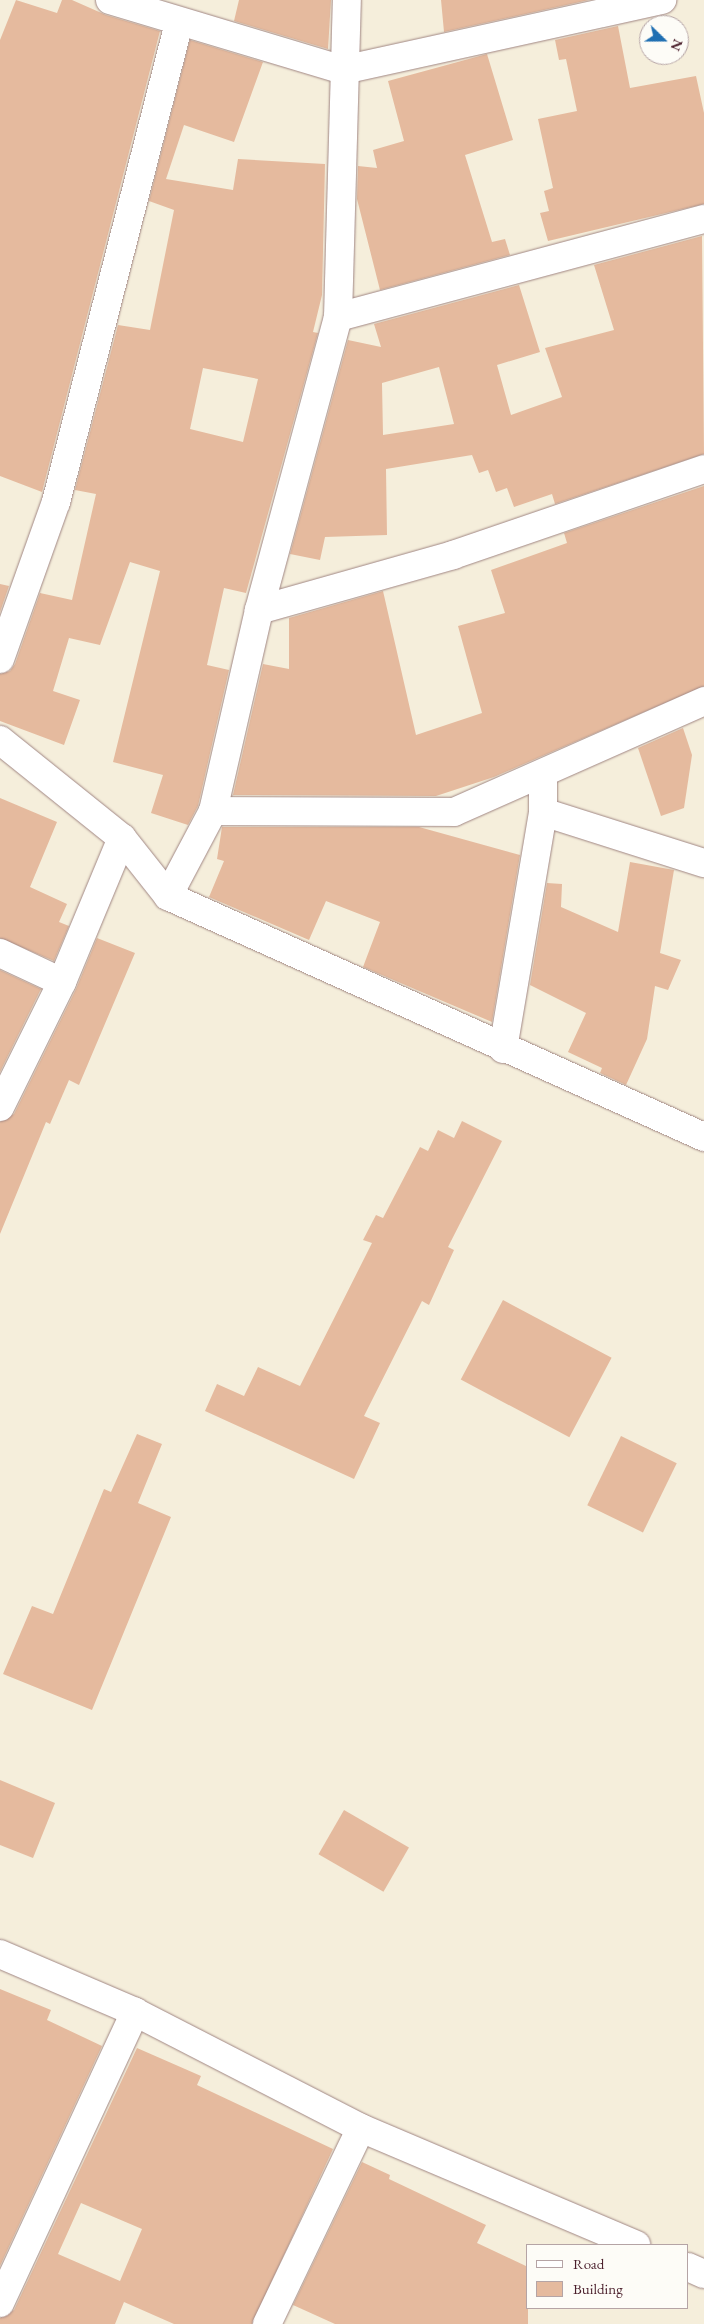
<!DOCTYPE html>
<html>
<head>
<meta charset="utf-8">
<style>
	body { margin:0 }
	#map { position:relative; width:704px; height:2324px; overflow:hidden; background:#f5eedb; font-family:"EB Garamond",serif }
	div>[style] { position:absolute }
	.building>* { inset:0; background:#e5ba9e; transform-origin:0 0 }
	.roads { filter:drop-shadow(0 0 1px #a08683) drop-shadow(0 0 1px #a08683) }
	.street>* { height:28px; margin:-14px; padding:0 14px; transform-origin:14px; border-radius:14px; background:#fff }
	span { translate:-50% -50%; white-space:nowrap; text-align:center; line-height:1.15; -webkit-text-stroke:4.5px #fdfcf7; paint-order:stroke }
	.legend { position:absolute; left:526px; top:2244px; width:162px; height:65px; box-sizing:border-box; background:#fdfcf7; border:1px solid #b5a4a5; margin:0; padding:6px 9px; list-style:none; font-size:15px; color:#4a1f2b }
	.legend li { display:flex; align-items:center; gap:10px; height:25px }
	.legend b { width:25px; border:1px solid #b5a4a5 }
	.north { position:absolute; left:639px; top:15px; width:50px; height:50px; box-sizing:border-box; background:#fdfcf7; border:1px solid #b5a4a5; border-radius:50%; rotate:112deg; font-size:14px; font-weight:700; line-height:20px; text-align:center; color:#4a1f2b }
	.north::after { content:''; display:block; margin:auto; width:18px; height:22px; background:#1f6fb2; clip-path:polygon(50% 0,100% 100%,50% 72%,0 100%) }
</style>
</head>
<body>
<div id="map">
	<div class="building">
		<div style="clip-path:polygon(16px 0,57px 13px,62px 0,72px 0,106px 15px,160px 31px,42px 492px,0 476px,0 40px)"></div>
		<div style="clip-path:polygon(239px 0,331px 0,328px 49px,234px 21px)"></div>
		<div style="clip-path:polygon(441px 0,589px 0,444px 32px)"></div>
		<div style="clip-path:polygon(618px 26px,630px 88px,696px 76px,704px 113px,704px 204px,548px 241px,540px 213px,549px 211px,544px 191px,553px 188px,538px 119px,577px 111px,566px 59px,559px 60px,555px 40px)"></div>
		<div style="clip-path:polygon(evenodd,190px 40px,263px 62px,234px 142px,184px 125px,166px 179px,233px 190px,238px 159px,325px 164px,322px 295px,313px 332px,318px 333px,246px 593px,224px 588px,207px 665px,229px 670px,198px 806px,188px 825px,151px 813px,163px 775px,113px 762px,160px 571px,130px 562px,100px 645px,69px 638px,53px 691px,80px 700px,64px 745px,0 721px,0 674px,10px 671px,15px 664px,40px 593px,72px 600px,96px 494px,75px 490px,118px 325px,150px 330px,174px 210px,149px 201px,190px 40px,203px 368px,258px 379px,243px 442px,190px 429px,203px 368px)"></div>
		<div style="clip-path:polygon(487px 54px,513px 140px,465px 155px,492px 242px,505px 239px,510px 255px,380px 290px,357px 199px,358px 166px,377px 168px,373px 150px,404px 141px,388px 81px)"></div>
		<div style="clip-path:polygon(evenodd,702px 236px,704px 454px,555px 504px,552px 494px,514px 507px,507px 488px,496px 492px,488px 470px,479px 473px,472px 455px,386px 469px,387px 535px,325px 537px,320px 560px,290px 554px,348px 340px,381px 347px,374px 324px,519px 285px,540px 352px,497px 365px,511px 415px,562px 397px,545px 348px,614px 330px,594px 265px,702px 236px,439px 367px,454px 424px,383px 435px,382px 383px,439px 367px)"></div>
		<div style="clip-path:polygon(704px 486px,704px 686px,494px 777px,436px 796px,233px 795px,263px 664px,289px 669px,289px 618px,383px 591px,416px 735px,482px 713px,458px 626px,505px 613px,491px 570px,567px 543px,564px 533px)"></div>
		<div style="clip-path:polygon(0 584px,9px 586px,0 612px)"></div>
		<div style="clip-path:polygon(683px 728px,692px 755px,684px 808px,661px 816px,638px 748px)"></div>
		<div style="clip-path:polygon(0 798px,57px 822px,30px 887px,67px 904px,59px 922px,69px 926px,54px 961px,0 938px)"></div>
		<div style="clip-path:polygon(222px 827px,419px 827px,520px 855px,492px 1022px,363px 967px,380px 922px,326px 901px,309px 940px,209px 897px,224px 861px,217px 859px)"></div>
		<div style="clip-path:polygon(630px 862px,674px 870px,660px 953px,681px 960px,668px 990px,655px 986px,647px 1039px,626px 1085px,600px 1073px,602px 1068px,568px 1052px,586px 1013px,530px 985px,547px 883px,562px 884px,561px 907px,618px 932px)"></div>
		<div style="clip-path:polygon(97px 938px,135px 953px,79px 1085px,69px 1080px,50px 1124px,46px 1122px,0 1234px,0 1122px,14px 1114px,76px 989px)"></div>
		<div style="clip-path:polygon(0 970px,41px 989px,0 1072px)"></div>
		<div style="clip-path:polygon(462px 1121px,502px 1141px,448px 1247px,454px 1250px,429px 1305px,422px 1301px,364px 1416px,380px 1423px,354px 1479px,205px 1411px,217px 1384px,244px 1396px,258px 1367px,300px 1386px,372px 1243px,363px 1240px,376px 1215px,383px 1218px,420px 1147px,428px 1151px,438px 1130px,454px 1138px)"></div>
		<div style="left:503px;top:1300px;width:123px;height:90px;rotate:28deg"></div>
		<div style="clip-path:polygon(137px 1434px,162px 1444px,138px 1503px,171px 1517px,92px 1710px,3px 1674px,32px 1606px,53px 1614px,104px 1489px,111px 1492px)"></div>
		<div style="left:621px;top:1436px;width:62px;height:77px;rotate:26deg"></div>
		<div style="clip-path:polygon(0 1780px,55px 1803px,33px 1858px,0 1845px)"></div>
		<div style="left:344px;top:1810px;width:75px;height:51px;rotate:30deg"></div>
		<div style="clip-path:polygon(0 1989px,51px 2010px,47px 2020px,102px 2046px,0 2266px)"></div>
		<div style="clip-path:polygon(evenodd,137px 2048px,201px 2076px,197px 2085px,333px 2149px,252px 2324px,174px 2324px,124px 2302px,115px 2324px,0 2324px,0 2318px,14px 2310px,137px 2048px,81px 2203px,142px 2229px,120px 2281px,58px 2254px,81px 2203px)"></div>
		<div style="clip-path:polygon(362px 2162px,390px 2175px,389px 2179px,486px 2225px,477px 2243px,528px 2267px,528px 2324px,335px 2324px,293px 2305px)"></div>
	</div>
	<div class="roads">
		<div class="street">
			<div style="left:110px;top:0;width:243px;rotate:16.7deg"></div>
			<div style="left:343px;top:70px;width:327px;rotate:-12.4deg"></div>
			<div style="left:338px;top:317px;width:379px;rotate:-15deg"></div>
			<div style="left:259px;top:610px;width:202px;rotate:-15.8deg"></div>
			<div style="left:453px;top:555px;width:265px;rotate:-18.9deg"></div>
			<div style="left:0;top:659px;width:167px;rotate:-70.4deg"></div>
			<div style="left:56px;top:502px;width:496px;rotate:-75.6deg"></div>
			<div style="left:0;top:740px;width:156px;rotate:38.8deg"></div>
			<div style="left:122px;top:838px;width:74px;rotate:51.6deg"></div>
			<div style="left:168px;top:896px;width:588px;rotate:24.21deg"></div>
			<div style="left:213px;top:811px;width:241px;rotate:0.2deg"></div>
			<div style="left:454px;top:812px;width:274px;rotate:-23.9deg"></div>
			<div style="left:543px;top:812px;width:169px;rotate:17.6deg"></div>
			<div style="left:168px;top:896px;width:96px;rotate:-62.1deg"></div>
			<div style="left:213px;top:811px;width:206px;rotate:-77.1deg"></div>
			<div style="left:259px;top:610px;width:303px;rotate:-74.9deg"></div>
			<div style="left:338px;top:317px;width:317px;rotate:-88.4deg"></div>
			<div style="left:0;top:953px;width:68px;rotate:25.1deg"></div>
			<div style="left:503px;top:1049px;width:240px;rotate:-80.4deg"></div>
			<div style="left:543px;top:812px;width:38px;rotate:-90deg"></div>
			<div style="left:0;top:1107px;width:140px;rotate:-63.6deg"></div>
			<div style="left:62px;top:982px;width:156px;rotate:-67.4deg"></div>
			<div style="left:0;top:1954px;width:147px;rotate:23.2deg"></div>
			<div style="left:135px;top:2012px;width:254px;rotate:27.2deg"></div>
			<div style="left:361px;top:2128px;width:299px;rotate:23deg"></div>
			<div style="left:688px;top:2267px;width:17px;rotate:24deg"></div>
			<div style="left:0;top:2303px;width:321px;rotate:-65.1deg"></div>
			<div style="left:267px;top:2324px;width:217px;rotate:-64.4deg"></div>
		</div>
	</div>
	<ul class="legend">
	<li><b style="height:6px;background:#fff"></b>Road</li>
	<li><b style="height:14px;background:#e5ba9e"></b>Building</li>
	</ul>
	<div class="north">N</div>
</div>
</body>
</html>
